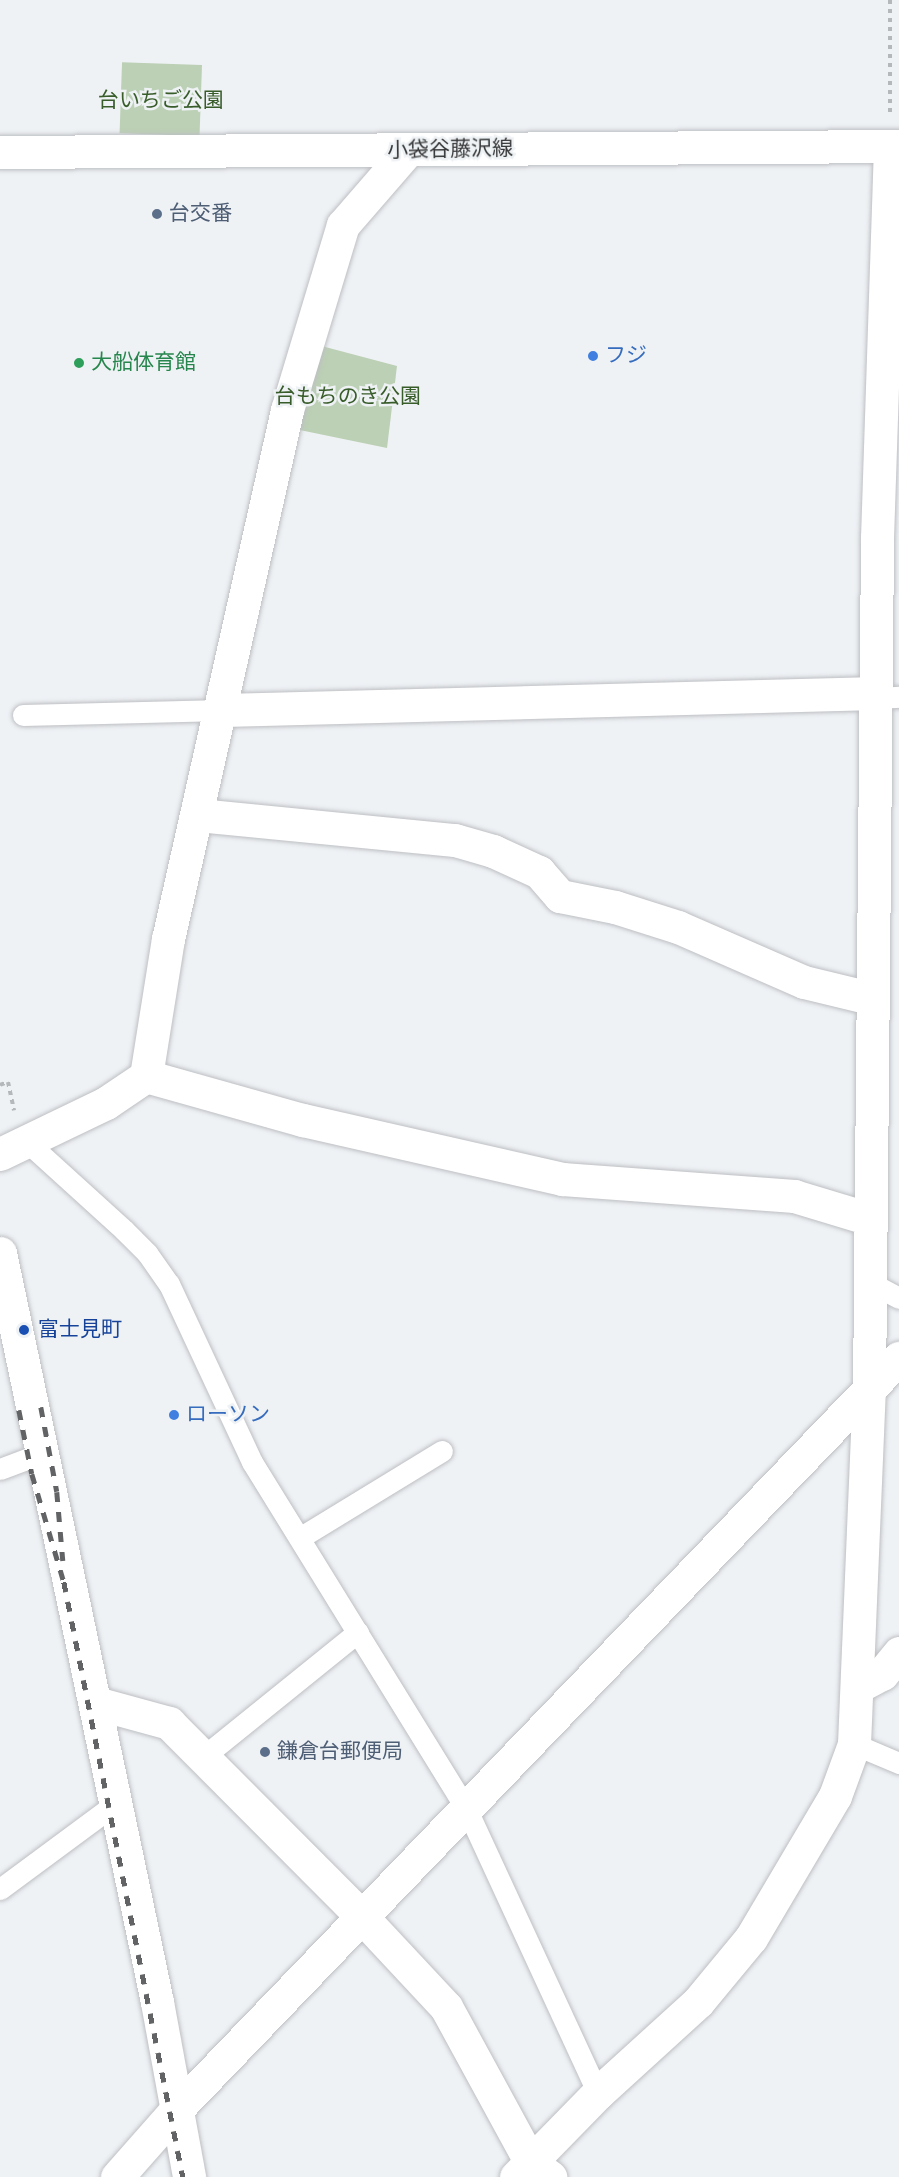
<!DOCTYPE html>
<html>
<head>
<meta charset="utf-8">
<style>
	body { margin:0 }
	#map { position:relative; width:899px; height:2177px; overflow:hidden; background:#eff2f5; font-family:"Alegreya Sans","Noto Sans JP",sans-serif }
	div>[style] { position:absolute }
	.green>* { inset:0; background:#bcd0b5; transform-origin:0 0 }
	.path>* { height:4px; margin-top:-2px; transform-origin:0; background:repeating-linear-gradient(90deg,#b5b8ba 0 4.5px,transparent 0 9px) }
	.roads { filter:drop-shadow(0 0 2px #bdbfc3) drop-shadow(0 0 2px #bdbfc3) }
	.lane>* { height:21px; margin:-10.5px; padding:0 10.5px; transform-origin:10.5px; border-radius:10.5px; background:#fff }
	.street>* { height:33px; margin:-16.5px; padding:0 16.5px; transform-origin:16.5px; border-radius:16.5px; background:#fff }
	.secondary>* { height:33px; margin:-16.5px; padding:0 16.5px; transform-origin:16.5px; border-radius:16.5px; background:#fff }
	.rail>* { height:4.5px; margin-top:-2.25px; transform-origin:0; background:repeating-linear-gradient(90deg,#616364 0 10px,transparent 0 20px) }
	.dots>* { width:16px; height:16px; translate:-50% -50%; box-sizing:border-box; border:3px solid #eff2f5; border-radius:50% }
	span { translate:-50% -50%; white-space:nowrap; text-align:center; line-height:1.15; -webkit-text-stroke:5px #eff2f5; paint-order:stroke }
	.park-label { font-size:21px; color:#385c2a }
	.street-label { font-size:21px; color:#373839 }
	.service-label { font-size:21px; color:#4e5e75 }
	.left { translate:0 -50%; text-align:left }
	.shop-label { font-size:21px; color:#366cbe }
	.leisure-label { font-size:21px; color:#27864d }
	.transit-label { font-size:21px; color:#164399 }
</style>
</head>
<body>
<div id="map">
	<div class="green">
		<div style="left:202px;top:65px;width:71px;height:80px;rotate:92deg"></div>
		<div style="clip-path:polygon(314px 344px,397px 366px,387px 448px,290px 428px)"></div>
	</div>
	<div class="path">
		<div style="left:890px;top:0;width:113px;rotate:90deg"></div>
		<div style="left:0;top:1085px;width:9px;rotate:-21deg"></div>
		<div style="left:8px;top:1082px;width:29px;rotate:78deg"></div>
	</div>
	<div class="roads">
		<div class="lane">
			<div style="left:877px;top:698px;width:22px;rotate:-3deg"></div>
			<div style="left:23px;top:715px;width:200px;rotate:-1.4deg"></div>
			<div style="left:26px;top:1141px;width:132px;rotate:42.2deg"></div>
			<div style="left:124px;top:1230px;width:33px;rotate:45deg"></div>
			<div style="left:147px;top:1253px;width:38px;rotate:55deg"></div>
			<div style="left:169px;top:1284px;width:196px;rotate:65deg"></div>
			<div style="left:252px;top:1462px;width:409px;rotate:58.3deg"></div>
			<div style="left:467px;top:1810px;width:312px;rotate:65.2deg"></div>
			<div style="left:867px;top:1281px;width:36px;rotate:28deg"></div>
			<div style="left:0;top:1469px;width:43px;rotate:-20.6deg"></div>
			<div style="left:301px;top:1537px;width:165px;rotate:-31.4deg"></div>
			<div style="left:854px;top:1744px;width:49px;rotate:22.9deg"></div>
			<div style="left:203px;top:1757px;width:199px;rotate:-38.9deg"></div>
			<div style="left:0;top:1889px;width:143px;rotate:-36.5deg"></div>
		</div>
		<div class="street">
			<div style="left:223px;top:710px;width:654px;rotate:-1.49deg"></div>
			<div style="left:198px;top:815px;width:258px;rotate:5.6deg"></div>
			<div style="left:455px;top:840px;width:40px;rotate:16deg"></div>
			<div style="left:493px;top:851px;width:51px;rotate:24.5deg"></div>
			<div style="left:539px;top:872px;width:32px;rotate:49deg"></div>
			<div style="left:560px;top:896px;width:56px;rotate:11.3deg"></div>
			<div style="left:615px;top:907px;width:66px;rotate:17.6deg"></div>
			<div style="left:678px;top:927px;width:137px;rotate:23.6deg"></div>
			<div style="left:804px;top:982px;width:68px;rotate:13.6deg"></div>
			<div style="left:146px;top:1076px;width:163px;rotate:15.7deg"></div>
			<div style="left:303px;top:1120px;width:266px;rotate:12.8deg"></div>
			<div style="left:562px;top:1179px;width:233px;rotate:4.2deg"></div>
			<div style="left:794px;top:1196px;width:76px;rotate:16.8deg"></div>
			<div style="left:0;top:1154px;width:118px;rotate:-25.7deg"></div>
			<div style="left:106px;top:1103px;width:48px;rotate:-34deg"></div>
			<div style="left:146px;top:1076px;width:139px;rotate:-80.9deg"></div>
			<div style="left:168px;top:939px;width:542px;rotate:-77.32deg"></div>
			<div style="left:287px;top:410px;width:193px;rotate:-73.2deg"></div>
			<div style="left:343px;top:225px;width:99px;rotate:-49.1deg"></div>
			<div style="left:859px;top:1686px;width:26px;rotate:-28deg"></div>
			<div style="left:882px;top:1674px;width:27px;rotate:-51deg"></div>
			<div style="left:96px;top:1703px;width:76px;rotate:15.3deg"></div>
			<div style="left:169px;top:1723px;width:274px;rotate:45.1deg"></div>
			<div style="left:362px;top:1917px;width:123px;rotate:47deg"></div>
			<div style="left:446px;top:2007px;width:178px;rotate:61.4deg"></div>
			<div style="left:531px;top:2163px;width:24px;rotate:36deg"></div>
			<div style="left:117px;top:2177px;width:91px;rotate:-48.6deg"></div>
			<div style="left:177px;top:2109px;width:1042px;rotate:-46.13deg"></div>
			<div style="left:516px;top:2177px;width:117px;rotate:-45.7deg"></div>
			<div style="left:598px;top:2093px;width:135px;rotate:-42.3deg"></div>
			<div style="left:698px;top:2002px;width:83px;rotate:-50.4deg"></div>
			<div style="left:751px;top:1938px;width:165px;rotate:-59.4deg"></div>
			<div style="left:835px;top:1796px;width:55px;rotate:-69.9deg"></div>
			<div style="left:854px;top:1744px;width:352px;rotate:-87.6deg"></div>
			<div style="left:869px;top:1392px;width:854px;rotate:-89.46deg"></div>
			<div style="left:877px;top:538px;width:392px;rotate:-88.1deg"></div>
		</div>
		<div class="secondary">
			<div style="left:0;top:152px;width:899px;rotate:-0.38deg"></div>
			<div style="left:0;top:1253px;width:765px;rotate:78.16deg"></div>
			<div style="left:157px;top:2002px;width:178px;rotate:79.6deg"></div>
		</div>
	</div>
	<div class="rail">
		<div style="left:41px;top:1407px;width:86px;rotate:79.3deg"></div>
		<div style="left:57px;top:1492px;width:69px;rotate:85deg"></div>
		<div style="left:19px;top:1410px;width:65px;rotate:78.5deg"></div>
		<div style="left:32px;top:1474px;width:113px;rotate:73.5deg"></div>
		<div style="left:64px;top:1582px;width:607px;rotate:78.69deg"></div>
	</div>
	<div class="dots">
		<div style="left:157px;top:214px;background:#5c6f8a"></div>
		<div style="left:593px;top:356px;background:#3f7fe0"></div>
		<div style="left:79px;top:363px;background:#2e9e5b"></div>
		<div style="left:24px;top:1330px;background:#1a4fb4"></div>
		<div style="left:174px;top:1415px;background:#3f7fe0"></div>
		<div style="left:265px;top:1752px;background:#5c6f8a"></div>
	</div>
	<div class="park-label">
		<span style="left:161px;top:101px">台いちご公園</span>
		<span style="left:348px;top:397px">台もちのき公園</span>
	</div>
	<div class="street-label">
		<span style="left:450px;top:150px;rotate:-1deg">小袋谷藤沢線</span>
	</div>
	<div class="service-label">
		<span class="left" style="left:169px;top:214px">台交番</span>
		<span class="left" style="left:277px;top:1752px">鎌倉台郵便局</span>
	</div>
	<div class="shop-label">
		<span class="left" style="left:605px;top:356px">フジ</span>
		<span class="left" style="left:186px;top:1415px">ローソン</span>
	</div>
	<div class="leisure-label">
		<span class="left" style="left:91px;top:363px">大船体育館</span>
	</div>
	<div class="transit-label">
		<span class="left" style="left:38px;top:1330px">富士見町</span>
	</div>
</div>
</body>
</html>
